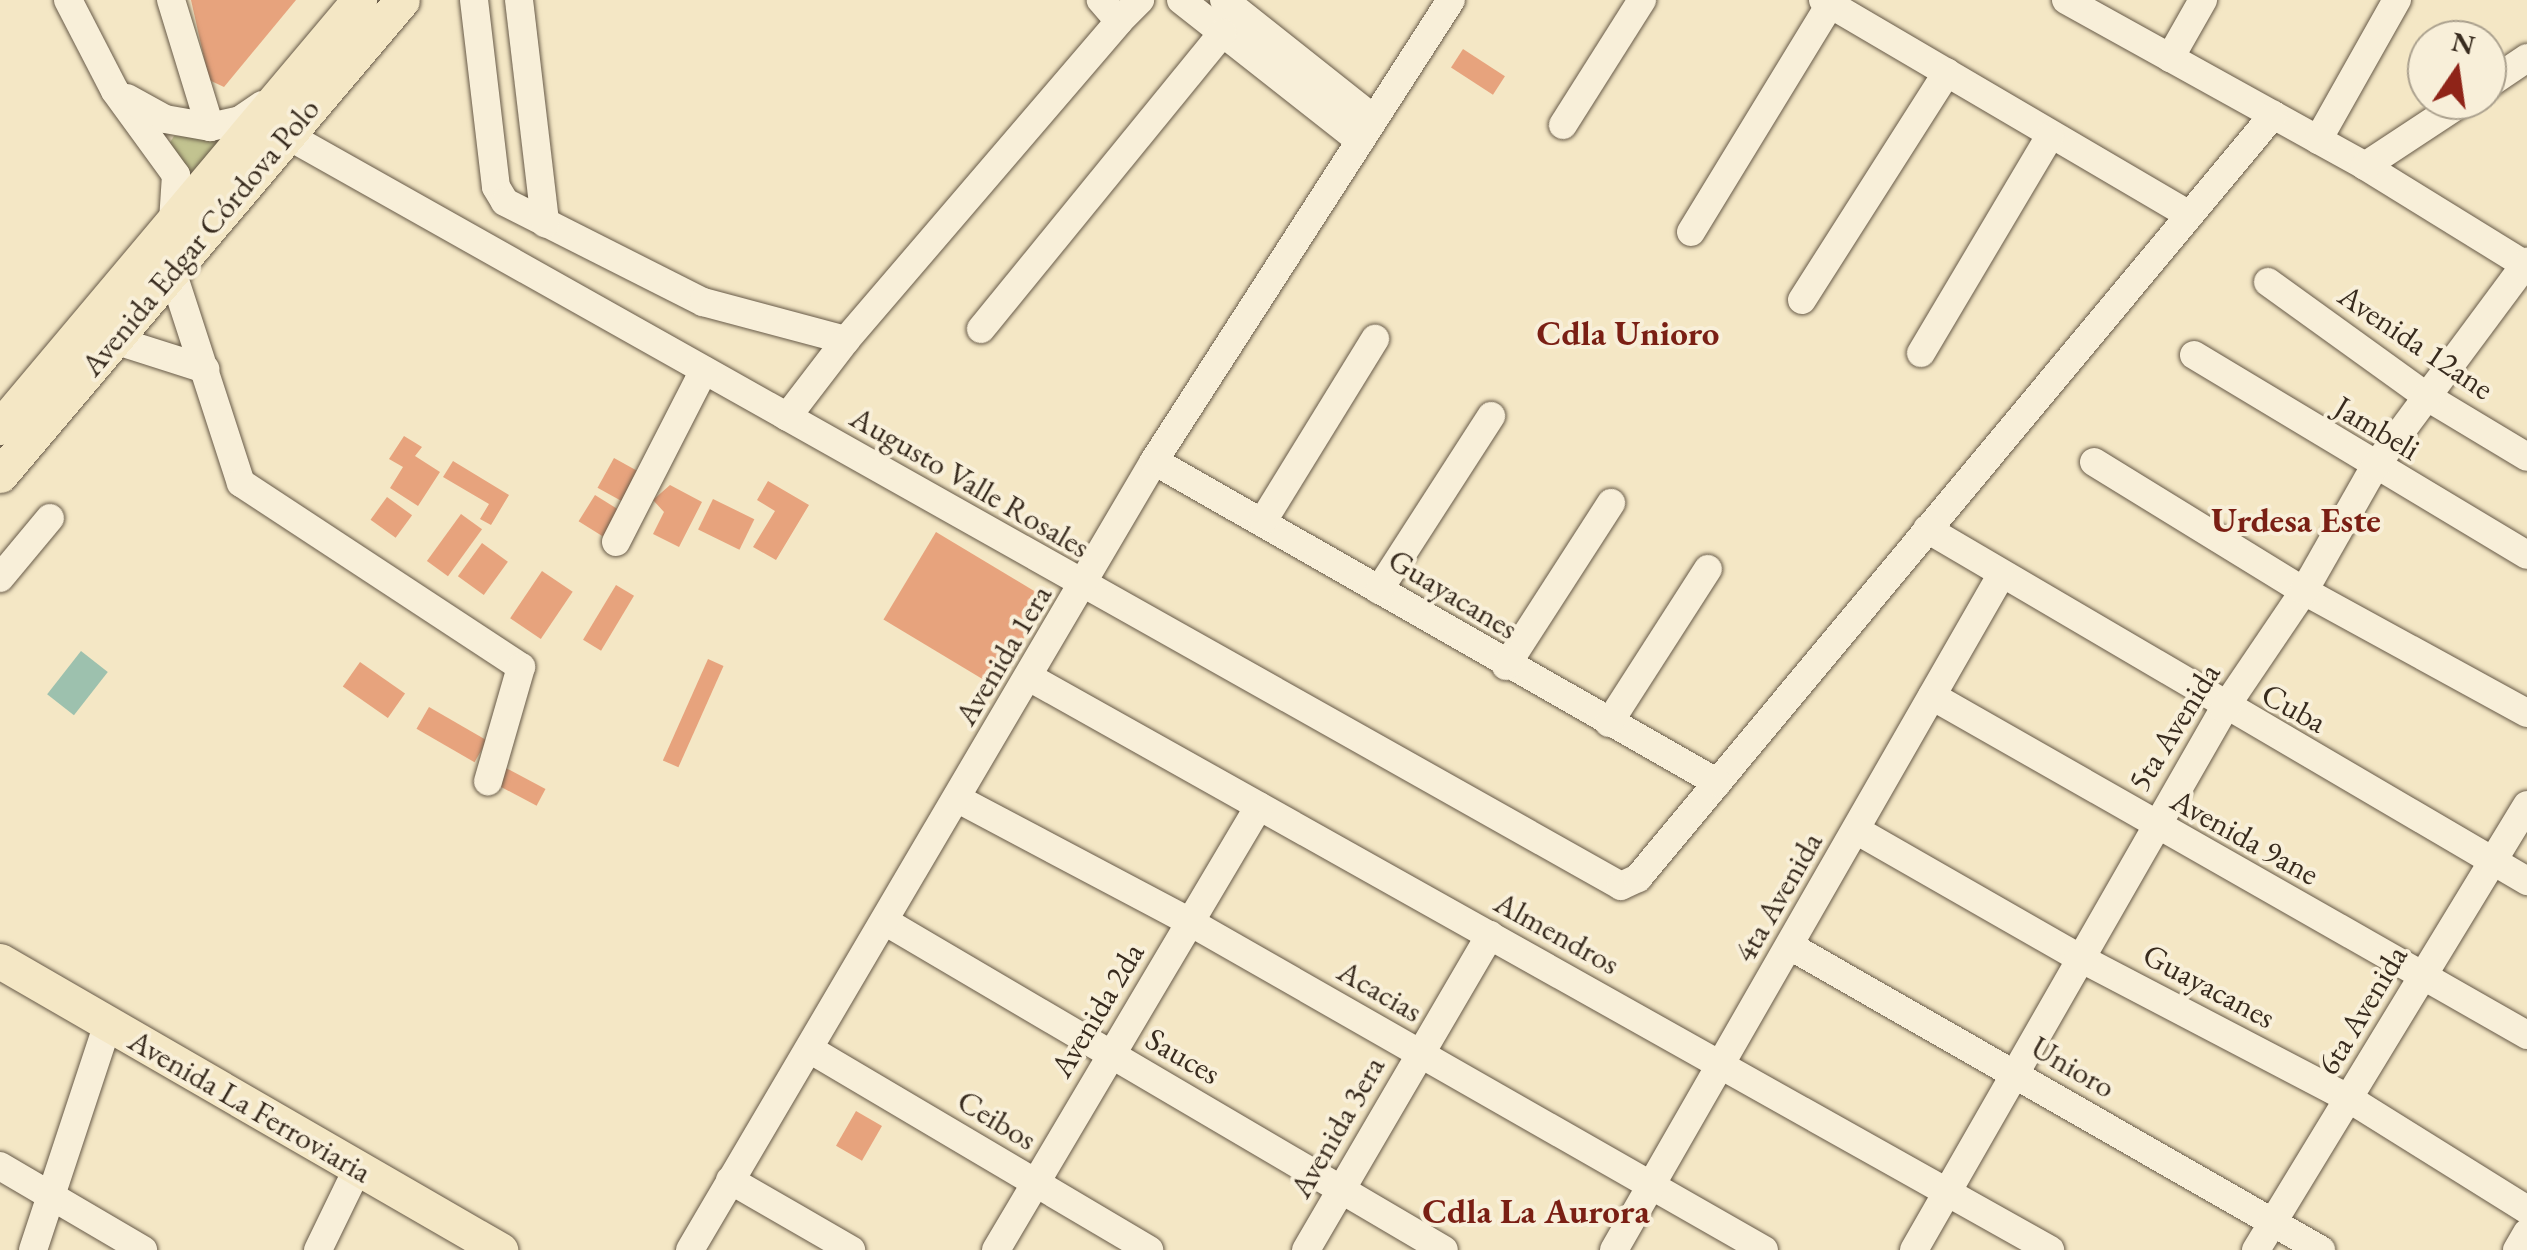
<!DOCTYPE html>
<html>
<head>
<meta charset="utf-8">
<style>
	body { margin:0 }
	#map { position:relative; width:2527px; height:1250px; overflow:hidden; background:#f4e7c5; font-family:"EB Garamond",serif }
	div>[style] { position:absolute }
	.green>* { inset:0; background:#c2c390 }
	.water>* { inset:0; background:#9dc1ae; transform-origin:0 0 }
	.building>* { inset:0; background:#e7a37d; transform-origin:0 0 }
	.roads { filter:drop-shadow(0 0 2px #675a48) drop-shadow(0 0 2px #675a48) }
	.minor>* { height:28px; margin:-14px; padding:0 14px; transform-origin:14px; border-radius:14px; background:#f8efd9 }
	.major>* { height:35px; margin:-17.5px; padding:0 17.5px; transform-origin:17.5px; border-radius:17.5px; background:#f4e7c5 }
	span { translate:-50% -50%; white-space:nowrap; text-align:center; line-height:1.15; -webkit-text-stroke:8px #f8efd9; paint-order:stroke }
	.street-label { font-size:32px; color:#382b1e }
	.neighbourhood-label { font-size:35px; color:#7a1f14; font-weight:700 }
	.north { position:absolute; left:2407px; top:20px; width:100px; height:100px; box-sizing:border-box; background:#f8efd9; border:2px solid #aba18e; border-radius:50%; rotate:13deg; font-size:28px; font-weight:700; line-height:40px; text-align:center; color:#382b1e }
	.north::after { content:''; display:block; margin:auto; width:35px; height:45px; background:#8f2418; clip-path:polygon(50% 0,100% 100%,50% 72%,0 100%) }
</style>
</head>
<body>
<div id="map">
	<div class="green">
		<div style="clip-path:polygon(174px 136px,233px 139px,187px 195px,169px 144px)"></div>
	</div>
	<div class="water">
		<div style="left:81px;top:651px;width:34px;height:55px;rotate:38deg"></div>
	</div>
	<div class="building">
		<div style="clip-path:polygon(191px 0,296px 0,224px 87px,209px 80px)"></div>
		<div style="left:1463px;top:49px;width:50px;height:22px;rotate:33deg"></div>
		<div style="clip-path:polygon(404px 436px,422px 447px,415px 456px,440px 472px,418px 506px,390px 488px,403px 467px,389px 459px)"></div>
		<div style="left:614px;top:458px;width:31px;height:34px;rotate:29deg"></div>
		<div style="clip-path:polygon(453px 461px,509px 495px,491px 525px,480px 519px,489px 504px,443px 477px)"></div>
		<div style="clip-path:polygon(768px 481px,809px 505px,776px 560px,753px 547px,775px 511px,757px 500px)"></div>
		<div style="clip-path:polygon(670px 485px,702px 502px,679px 547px,653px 534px,664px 512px,653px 500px)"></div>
		<div style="left:595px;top:495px;width:34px;height:31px;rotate:32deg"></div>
		<div style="left:387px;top:497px;width:31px;height:28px;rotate:36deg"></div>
		<div style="left:713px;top:499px;width:46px;height:34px;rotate:26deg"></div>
		<div style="left:461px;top:514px;width:26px;height:58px;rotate:36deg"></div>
		<div style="left:936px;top:532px;width:130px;height:102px;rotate:31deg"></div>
		<div style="left:482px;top:543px;width:32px;height:41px;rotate:36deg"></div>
		<div style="left:542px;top:571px;width:37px;height:57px;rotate:34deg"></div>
		<div style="left:616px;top:585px;width:21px;height:64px;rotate:31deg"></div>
		<div style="left:708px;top:659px;width:17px;height:111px;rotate:24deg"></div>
		<div style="left:360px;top:662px;width:55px;height:30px;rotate:35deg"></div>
		<div style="left:429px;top:707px;width:67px;height:25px;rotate:30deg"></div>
		<div style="left:489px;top:759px;width:64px;height:19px;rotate:28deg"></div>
		<div style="left:856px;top:1111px;width:30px;height:40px;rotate:30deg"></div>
	</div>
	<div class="roads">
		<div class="minor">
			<div style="left:68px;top:0;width:102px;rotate:62.7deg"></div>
			<div style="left:115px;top:91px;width:104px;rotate:54deg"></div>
			<div style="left:176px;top:175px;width:46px;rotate:93.7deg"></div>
			<div style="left:171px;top:0;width:133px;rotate:72.9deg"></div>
			<div style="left:474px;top:0;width:188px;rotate:83.3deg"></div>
			<div style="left:496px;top:187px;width:17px;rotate:59deg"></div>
			<div style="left:505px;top:202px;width:222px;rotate:26.8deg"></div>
			<div style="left:703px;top:302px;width:148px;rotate:14.9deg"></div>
			<div style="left:846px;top:340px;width:420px;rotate:-49.4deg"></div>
			<div style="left:1119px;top:21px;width:28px;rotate:-131deg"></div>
			<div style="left:519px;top:0;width:225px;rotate:83.3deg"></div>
			<div style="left:1181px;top:0;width:228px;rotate:38.2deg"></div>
			<div style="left:1224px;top:0;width:191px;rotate:38.4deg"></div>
			<div style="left:1823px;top:0;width:425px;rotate:30.4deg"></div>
			<div style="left:2066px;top:0;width:342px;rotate:29deg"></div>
			<div style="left:2365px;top:166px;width:190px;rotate:31.7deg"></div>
			<div style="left:1119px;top:21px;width:30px;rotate:-45deg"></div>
			<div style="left:2170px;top:58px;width:67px;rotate:-60.4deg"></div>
			<div style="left:2487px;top:85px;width:48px;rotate:-34deg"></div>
			<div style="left:127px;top:98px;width:43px;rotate:28.9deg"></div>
			<div style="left:165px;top:119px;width:46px;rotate:10.1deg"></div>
			<div style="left:210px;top:127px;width:31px;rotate:-13deg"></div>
			<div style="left:240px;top:120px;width:27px;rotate:-34deg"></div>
			<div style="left:1563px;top:125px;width:148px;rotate:-57.7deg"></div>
			<div style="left:285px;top:134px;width:1533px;rotate:29.37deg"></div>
			<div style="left:1621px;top:886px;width:19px;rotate:-25deg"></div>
			<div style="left:1638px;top:878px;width:993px;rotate:-50.23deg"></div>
			<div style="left:2318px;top:140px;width:161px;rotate:-60.6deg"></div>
			<div style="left:2365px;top:166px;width:120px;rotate:-33.4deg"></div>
			<div style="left:1691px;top:232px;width:267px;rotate:-58.6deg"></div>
			<div style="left:172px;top:271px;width:223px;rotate:72deg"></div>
			<div style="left:241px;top:483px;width:335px;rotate:33.3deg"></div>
			<div style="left:521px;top:667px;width:119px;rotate:106.1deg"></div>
			<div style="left:2268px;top:282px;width:198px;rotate:35.8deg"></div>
			<div style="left:2429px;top:398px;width:114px;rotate:31deg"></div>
			<div style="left:1802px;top:300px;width:270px;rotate:-57.5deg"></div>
			<div style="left:981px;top:329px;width:382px;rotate:-50.8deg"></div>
			<div style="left:114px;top:340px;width:96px;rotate:17.7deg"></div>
			<div style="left:1921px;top:353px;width:252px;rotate:-59.3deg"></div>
			<div style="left:2194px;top:355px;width:388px;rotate:31deg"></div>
			<div style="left:787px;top:417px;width:97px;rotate:-52.5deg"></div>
			<div style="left:1154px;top:461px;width:649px;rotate:29.72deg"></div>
			<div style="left:2094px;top:462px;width:246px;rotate:31.6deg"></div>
			<div style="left:2304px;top:591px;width:254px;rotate:28.7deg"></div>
			<div style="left:1263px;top:521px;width:214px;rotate:-58.4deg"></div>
			<div style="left:1927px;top:529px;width:696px;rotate:30.4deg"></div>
			<div style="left:616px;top:542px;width:193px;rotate:-62.9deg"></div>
			<div style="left:0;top:578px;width:78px;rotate:-50.2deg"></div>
			<div style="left:1379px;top:590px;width:207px;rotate:-57.2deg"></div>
			<div style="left:1506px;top:666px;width:194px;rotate:-57.2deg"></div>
			<div style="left:1029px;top:677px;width:1171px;rotate:29.3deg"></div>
			<div style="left:1932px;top:696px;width:685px;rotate:29.67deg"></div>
			<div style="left:1609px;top:723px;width:183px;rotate:-57.3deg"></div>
			<div style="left:958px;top:799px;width:263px;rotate:27.9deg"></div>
			<div style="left:1190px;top:922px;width:661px;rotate:29.74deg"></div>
			<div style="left:1856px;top:830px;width:256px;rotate:29.8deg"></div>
			<div style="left:2078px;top:957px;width:305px;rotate:27.6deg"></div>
			<div style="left:2348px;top:1098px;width:211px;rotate:32deg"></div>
			<div style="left:886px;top:922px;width:647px;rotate:30.45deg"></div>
			<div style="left:1790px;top:946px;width:612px;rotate:29.79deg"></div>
			<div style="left:811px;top:1050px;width:393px;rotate:30.6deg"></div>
			<div style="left:0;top:1166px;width:166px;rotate:30.4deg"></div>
			<div style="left:730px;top:1180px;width:140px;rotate:30deg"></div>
			<div style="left:33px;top:1250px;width:223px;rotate:-71.7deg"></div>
			<div style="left:318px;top:1250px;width:73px;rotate:-64.1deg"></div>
			<div style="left:690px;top:1250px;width:915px;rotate:-59.54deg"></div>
			<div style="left:1154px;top:461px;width:548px;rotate:-57.21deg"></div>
			<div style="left:996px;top:1250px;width:516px;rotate:-59.36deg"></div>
			<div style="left:1306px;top:1250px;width:365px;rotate:-59.7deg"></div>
			<div style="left:1614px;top:1250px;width:776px;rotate:-60.16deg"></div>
			<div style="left:1914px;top:1250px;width:624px;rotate:-60.19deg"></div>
			<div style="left:2224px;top:709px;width:143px;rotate:-55.9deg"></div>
			<div style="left:2304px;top:591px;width:142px;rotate:-60.4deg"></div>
			<div style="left:2374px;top:468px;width:257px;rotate:-53.4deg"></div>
			<div style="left:2256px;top:1250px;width:521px;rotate:-58.66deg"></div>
			<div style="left:2517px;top:1250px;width:20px;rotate:-60deg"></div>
		</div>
		<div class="major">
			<div style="left:0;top:427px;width:558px;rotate:-49.94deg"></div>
			<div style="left:0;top:475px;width:622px;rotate:-49.76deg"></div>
			<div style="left:0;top:961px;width:578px;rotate:30.03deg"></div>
		</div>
	</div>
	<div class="street-label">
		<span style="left:200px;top:237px;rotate:-50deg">Avenida Edgar Córdova Polo</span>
		<span style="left:2416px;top:342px;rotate:34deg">Avenida 12ane</span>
		<span style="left:2377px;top:428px;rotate:31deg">Jambeli</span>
		<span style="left:970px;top:482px;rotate:30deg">Augusto Valle Rosales</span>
		<span style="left:1453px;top:594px;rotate:31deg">Guayacanes</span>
		<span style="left:1003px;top:655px;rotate:-59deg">Avenida 1era</span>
		<span style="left:2294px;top:708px;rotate:29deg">Cuba</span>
		<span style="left:2174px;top:727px;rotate:-58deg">5ta Avenida</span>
		<span style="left:2245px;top:837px;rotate:29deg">Avenida 9ane</span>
		<span style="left:1778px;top:897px;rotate:-60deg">4ta Avenida</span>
		<span style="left:1557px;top:933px;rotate:29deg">Almendros</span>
		<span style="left:2209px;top:986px;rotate:28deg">Guayacanes</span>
		<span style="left:1380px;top:991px;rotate:30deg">Acacias</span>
		<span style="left:1097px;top:1010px;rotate:-59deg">Avenida 2da</span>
		<span style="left:2362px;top:1010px;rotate:-59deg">6ta Avenida</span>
		<span style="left:1183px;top:1056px;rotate:30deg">Sauces</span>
		<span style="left:2073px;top:1067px;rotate:30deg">Unioro</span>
		<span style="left:250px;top:1106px;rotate:30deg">Avenida La Ferroviaria</span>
		<span style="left:997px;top:1120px;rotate:31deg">Ceibos</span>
		<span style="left:1337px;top:1127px;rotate:-60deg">Avenida 3era</span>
	</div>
	<div class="neighbourhood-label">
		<span style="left:1628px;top:333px">Cdla Unioro</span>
		<span style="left:2296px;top:520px">Urdesa Este</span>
		<span style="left:1536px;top:1211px">Cdla La Aurora</span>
	</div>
	<div class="north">N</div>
</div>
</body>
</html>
